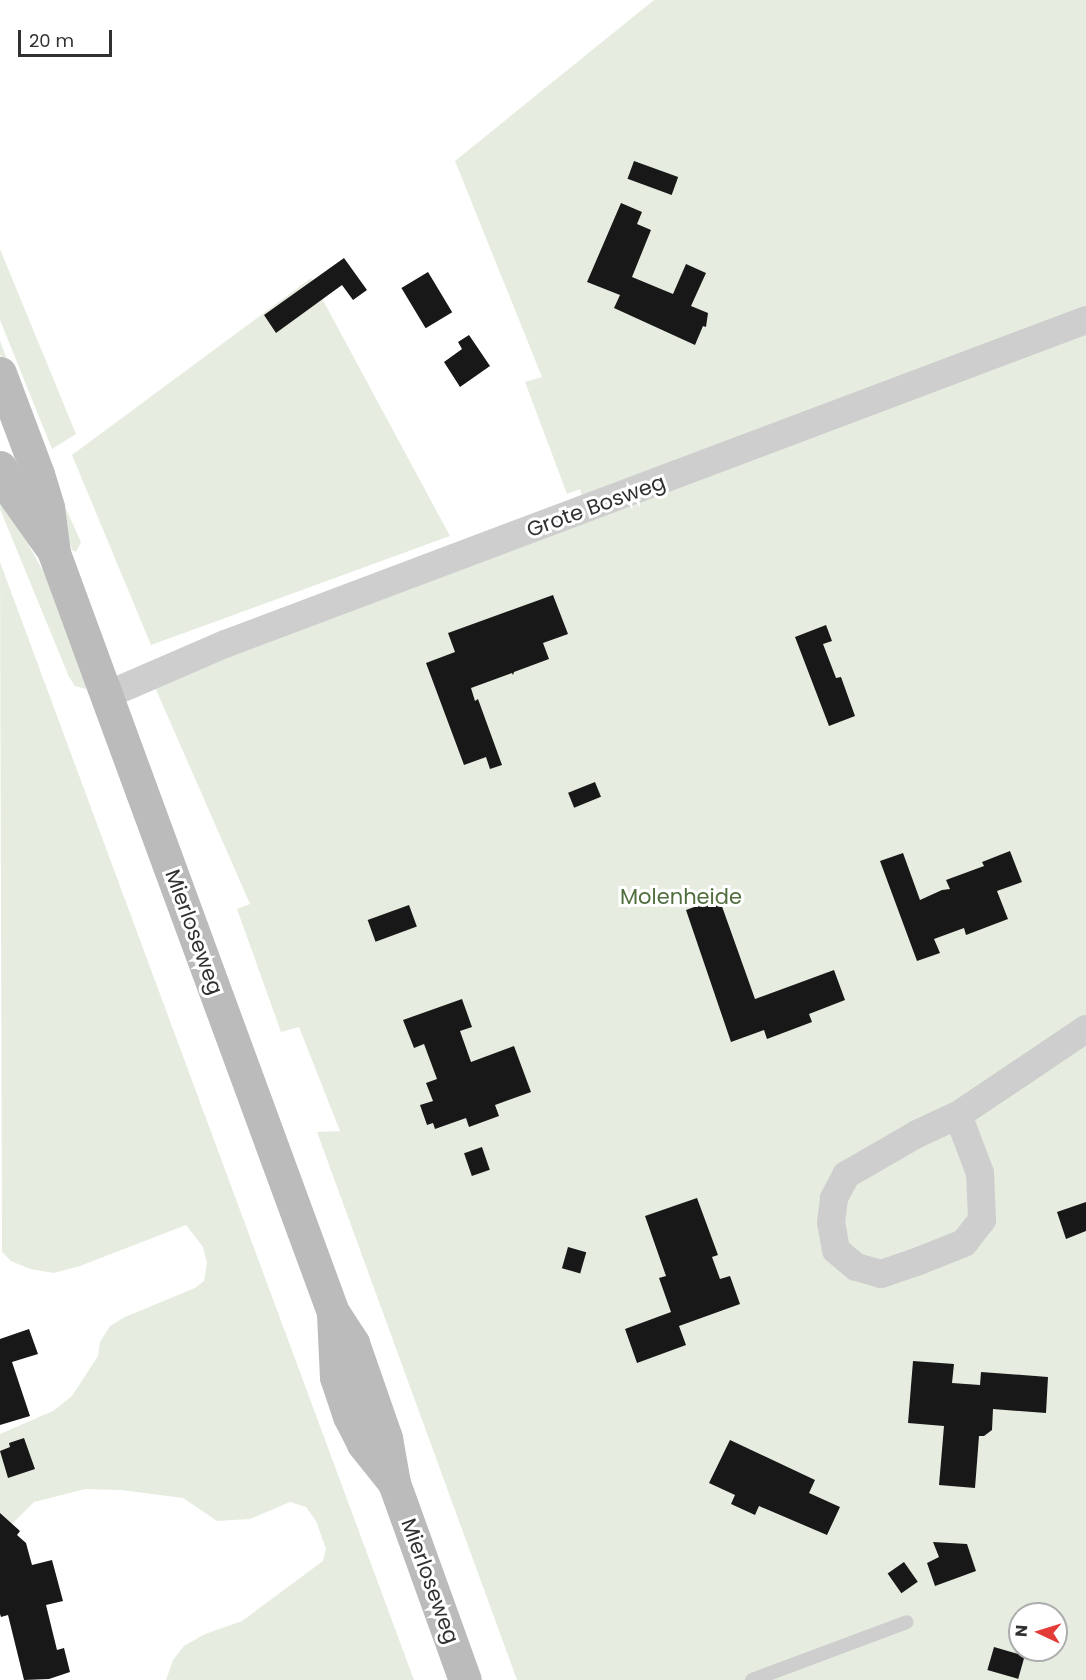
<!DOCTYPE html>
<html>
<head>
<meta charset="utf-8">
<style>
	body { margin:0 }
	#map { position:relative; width:1086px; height:1680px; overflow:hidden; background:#fff; font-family:Poppins,sans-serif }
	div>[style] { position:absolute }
	.green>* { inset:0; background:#e6ede0 }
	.building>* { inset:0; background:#181818; transform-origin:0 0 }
	.lane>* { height:14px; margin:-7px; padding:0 7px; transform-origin:7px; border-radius:7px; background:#cecece }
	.street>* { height:28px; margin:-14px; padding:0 14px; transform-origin:14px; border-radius:14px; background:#cecece }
	.secondary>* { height:33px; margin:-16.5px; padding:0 16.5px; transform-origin:16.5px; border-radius:16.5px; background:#bbb }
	span { translate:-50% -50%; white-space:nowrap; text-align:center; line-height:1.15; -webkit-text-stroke:6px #fff; paint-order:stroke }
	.street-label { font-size:21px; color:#313131 }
	.park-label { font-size:21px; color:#506d3e }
	.north { position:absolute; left:1008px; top:1602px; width:60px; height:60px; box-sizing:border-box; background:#fff; border:2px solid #adadad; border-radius:50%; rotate:274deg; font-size:16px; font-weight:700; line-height:24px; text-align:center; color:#313131 }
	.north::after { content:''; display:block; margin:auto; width:21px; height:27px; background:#e33b38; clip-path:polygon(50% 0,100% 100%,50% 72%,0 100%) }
	.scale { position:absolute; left:18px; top:30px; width:94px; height:27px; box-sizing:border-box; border:3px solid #313131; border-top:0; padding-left:8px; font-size:18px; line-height:21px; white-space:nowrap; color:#313131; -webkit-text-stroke:4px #fff; paint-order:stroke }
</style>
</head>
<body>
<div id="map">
	<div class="green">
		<div style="clip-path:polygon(evenodd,654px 0,1086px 0,1086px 1680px,517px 1680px,317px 1132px,340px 1131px,299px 1027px,281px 1032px,237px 909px,250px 904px,147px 669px,583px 500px,580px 489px,567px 494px,525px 382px,542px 377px,455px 161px,654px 0,1020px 1614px,1056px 1614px,1056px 1650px,1020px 1650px,1020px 1614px)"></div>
		<div style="clip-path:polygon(0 249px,76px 434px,52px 449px,0 320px)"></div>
		<div style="clip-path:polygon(311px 278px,450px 536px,151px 645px,72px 455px)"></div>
		<div style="clip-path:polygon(0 341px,53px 480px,81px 542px,76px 552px,72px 550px,0 354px)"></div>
		<div style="clip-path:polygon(0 494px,47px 578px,87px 687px,86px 689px,75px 686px,69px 677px,0 509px)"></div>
		<div style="clip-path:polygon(0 562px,414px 1680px,166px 1680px,173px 1660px,184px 1646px,205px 1634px,242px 1621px,323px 1561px,326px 1549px,316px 1521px,306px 1507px,290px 1502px,250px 1519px,217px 1521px,183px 1498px,121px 1490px,85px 1489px,34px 1502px,0 1536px,0 1434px,53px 1411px,72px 1396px,98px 1356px,100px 1342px,110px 1326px,125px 1317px,195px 1288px,204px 1281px,207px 1263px,203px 1247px,186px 1225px,80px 1266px,54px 1273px,30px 1269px,11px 1261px,2px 1252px)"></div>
	</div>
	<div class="building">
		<div style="left:634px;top:161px;width:47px;height:19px;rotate:20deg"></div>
		<div style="clip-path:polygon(621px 203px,642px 212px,637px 224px,651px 230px,632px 277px,673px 294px,686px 264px,706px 273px,691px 306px,708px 313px,706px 327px,703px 326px,695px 345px,614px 308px,620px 295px,587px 282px)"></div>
		<div style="clip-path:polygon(344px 258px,367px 290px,353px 300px,342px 285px,276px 333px,264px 315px)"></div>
		<div style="left:428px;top:272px;width:47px;height:31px;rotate:59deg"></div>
		<div style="clip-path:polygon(469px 335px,490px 366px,460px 387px,444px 362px,462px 349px,458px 342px)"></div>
		<div style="clip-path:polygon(553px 595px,568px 634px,543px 643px,549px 659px,514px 672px,513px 675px,512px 673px,471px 688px,475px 701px,478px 699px,502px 765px,490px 769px,486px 757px,464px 765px,426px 663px,455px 652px,448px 633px)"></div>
		<div style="clip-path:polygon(826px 625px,832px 641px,823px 644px,836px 678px,841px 677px,855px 716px,829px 726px,795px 637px)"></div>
		<div style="left:595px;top:782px;width:16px;height:29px;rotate:68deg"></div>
		<div style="clip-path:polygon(1010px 851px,1022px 882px,997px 891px,1008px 919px,966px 935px,964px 928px,934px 939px,940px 953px,917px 961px,880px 861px,903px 853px,920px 900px,942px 890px,950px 889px,946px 880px,984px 866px,982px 862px)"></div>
		<div style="clip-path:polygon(719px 898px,755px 999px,834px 970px,845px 1000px,809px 1014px,812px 1022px,767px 1039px,764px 1030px,731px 1042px,686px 910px)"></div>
		<div style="left:409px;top:905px;width:23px;height:44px;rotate:70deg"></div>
		<div style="clip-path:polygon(462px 999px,472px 1027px,460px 1031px,471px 1062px,514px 1046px,531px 1092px,495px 1105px,499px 1116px,469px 1127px,466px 1118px,435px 1129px,433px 1123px,427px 1125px,420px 1105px,433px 1101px,426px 1083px,437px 1079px,424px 1044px,414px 1048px,403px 1020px)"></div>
		<div style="left:482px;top:1147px;width:24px;height:19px;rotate:71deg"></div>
		<div style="clip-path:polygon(697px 1198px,718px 1255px,712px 1257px,720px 1279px,730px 1276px,740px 1304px,679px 1326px,686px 1345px,637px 1363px,625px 1329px,671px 1312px,659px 1278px,666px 1276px,645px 1216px)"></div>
		<div style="clip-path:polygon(1086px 1202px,1086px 1231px,1066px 1239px,1057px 1212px)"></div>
		<div style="left:568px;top:1247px;width:19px;height:22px;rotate:16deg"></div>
		<div style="clip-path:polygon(29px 1329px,38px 1354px,12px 1362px,30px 1416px,0 1425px,0 1339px)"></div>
		<div style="clip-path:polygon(913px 1361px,954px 1364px,952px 1383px,980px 1385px,981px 1372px,1048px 1377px,1046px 1413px,993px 1409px,992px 1430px,984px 1436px,979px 1436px,975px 1488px,939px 1485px,944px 1426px,908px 1423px)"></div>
		<div style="clip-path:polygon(24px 1438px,35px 1469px,8px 1478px,0 1451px,10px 1447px,9px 1443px)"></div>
		<div style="clip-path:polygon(730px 1440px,815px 1480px,809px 1493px,840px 1507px,827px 1535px,759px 1506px,755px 1515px,731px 1504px,735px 1495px,709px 1483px)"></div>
		<div style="clip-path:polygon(0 1513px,20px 1531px,17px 1535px,26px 1543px,32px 1565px,52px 1560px,63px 1601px,46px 1605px,57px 1650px,64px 1648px,70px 1672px,49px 1679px,24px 1680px,8px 1615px,1px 1617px,0 1614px)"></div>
		<div style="clip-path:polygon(933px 1542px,967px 1544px,976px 1571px,935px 1586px,927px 1563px,939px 1557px)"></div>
		<div style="left:904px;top:1562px;width:24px;height:20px;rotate:55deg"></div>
		<div style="left:994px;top:1647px;width:32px;height:24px;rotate:16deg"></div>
	</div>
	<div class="lane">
		<div style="left:752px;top:1680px;width:165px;rotate:-20.5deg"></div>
	</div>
	<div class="street">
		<div style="left:107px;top:695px;width:129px;rotate:-23.4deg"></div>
		<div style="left:225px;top:644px;width:920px;rotate:-20.62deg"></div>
		<div style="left:958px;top:1115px;width:62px;rotate:69.2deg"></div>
		<div style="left:980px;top:1173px;width:47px;rotate:87.6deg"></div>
		<div style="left:982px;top:1220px;width:29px;rotate:128deg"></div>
		<div style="left:964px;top:1243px;width:48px;rotate:158.2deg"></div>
		<div style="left:919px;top:1261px;width:40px;rotate:161.1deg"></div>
		<div style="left:881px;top:1274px;width:26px;rotate:-164deg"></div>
		<div style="left:856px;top:1267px;width:26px;rotate:-140deg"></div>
		<div style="left:836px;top:1250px;width:27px;rotate:-100deg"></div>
		<div style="left:831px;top:1223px;width:25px;rotate:-83deg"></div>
		<div style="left:834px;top:1198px;width:26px;rotate:-62deg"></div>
		<div style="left:846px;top:1175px;width:82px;rotate:-30deg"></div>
		<div style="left:917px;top:1134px;width:45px;rotate:-24.9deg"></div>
		<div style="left:958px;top:1115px;width:154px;rotate:-33.9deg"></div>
	</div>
	<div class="secondary">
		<div style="left:0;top:373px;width:108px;rotate:69.4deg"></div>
		<div style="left:38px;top:474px;width:34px;rotate:73deg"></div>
		<div style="left:48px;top:507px;width:46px;rotate:82.6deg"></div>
		<div style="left:54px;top:553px;width:809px;rotate:69.82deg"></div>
		<div style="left:333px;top:1312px;width:37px;rotate:57deg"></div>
		<div style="left:353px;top:1343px;width:101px;rotate:70.8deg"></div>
		<div style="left:386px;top:1438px;width:46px;rotate:79.9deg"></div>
		<div style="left:394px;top:1483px;width:209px;rotate:70.2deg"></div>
		<div style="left:0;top:467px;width:26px;rotate:65deg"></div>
		<div style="left:11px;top:491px;width:67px;rotate:54.7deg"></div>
		<div style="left:333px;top:1314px;width:63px;rotate:87.3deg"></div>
		<div style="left:336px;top:1377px;width:41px;rotate:71.6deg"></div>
		<div style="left:349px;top:1416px;width:31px;rotate:63deg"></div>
		<div style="left:363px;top:1444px;width:46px;rotate:51.1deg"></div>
	</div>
	<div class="street-label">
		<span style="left:596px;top:506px;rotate:-20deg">Grote Bosweg</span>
		<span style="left:194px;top:932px;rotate:70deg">Mierloseweg</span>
		<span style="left:430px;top:1581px;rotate:70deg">Mierloseweg</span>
	</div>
	<div class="park-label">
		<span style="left:681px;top:897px">Molenheide</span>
	</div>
	<div class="north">N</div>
	<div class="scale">20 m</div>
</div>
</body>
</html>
